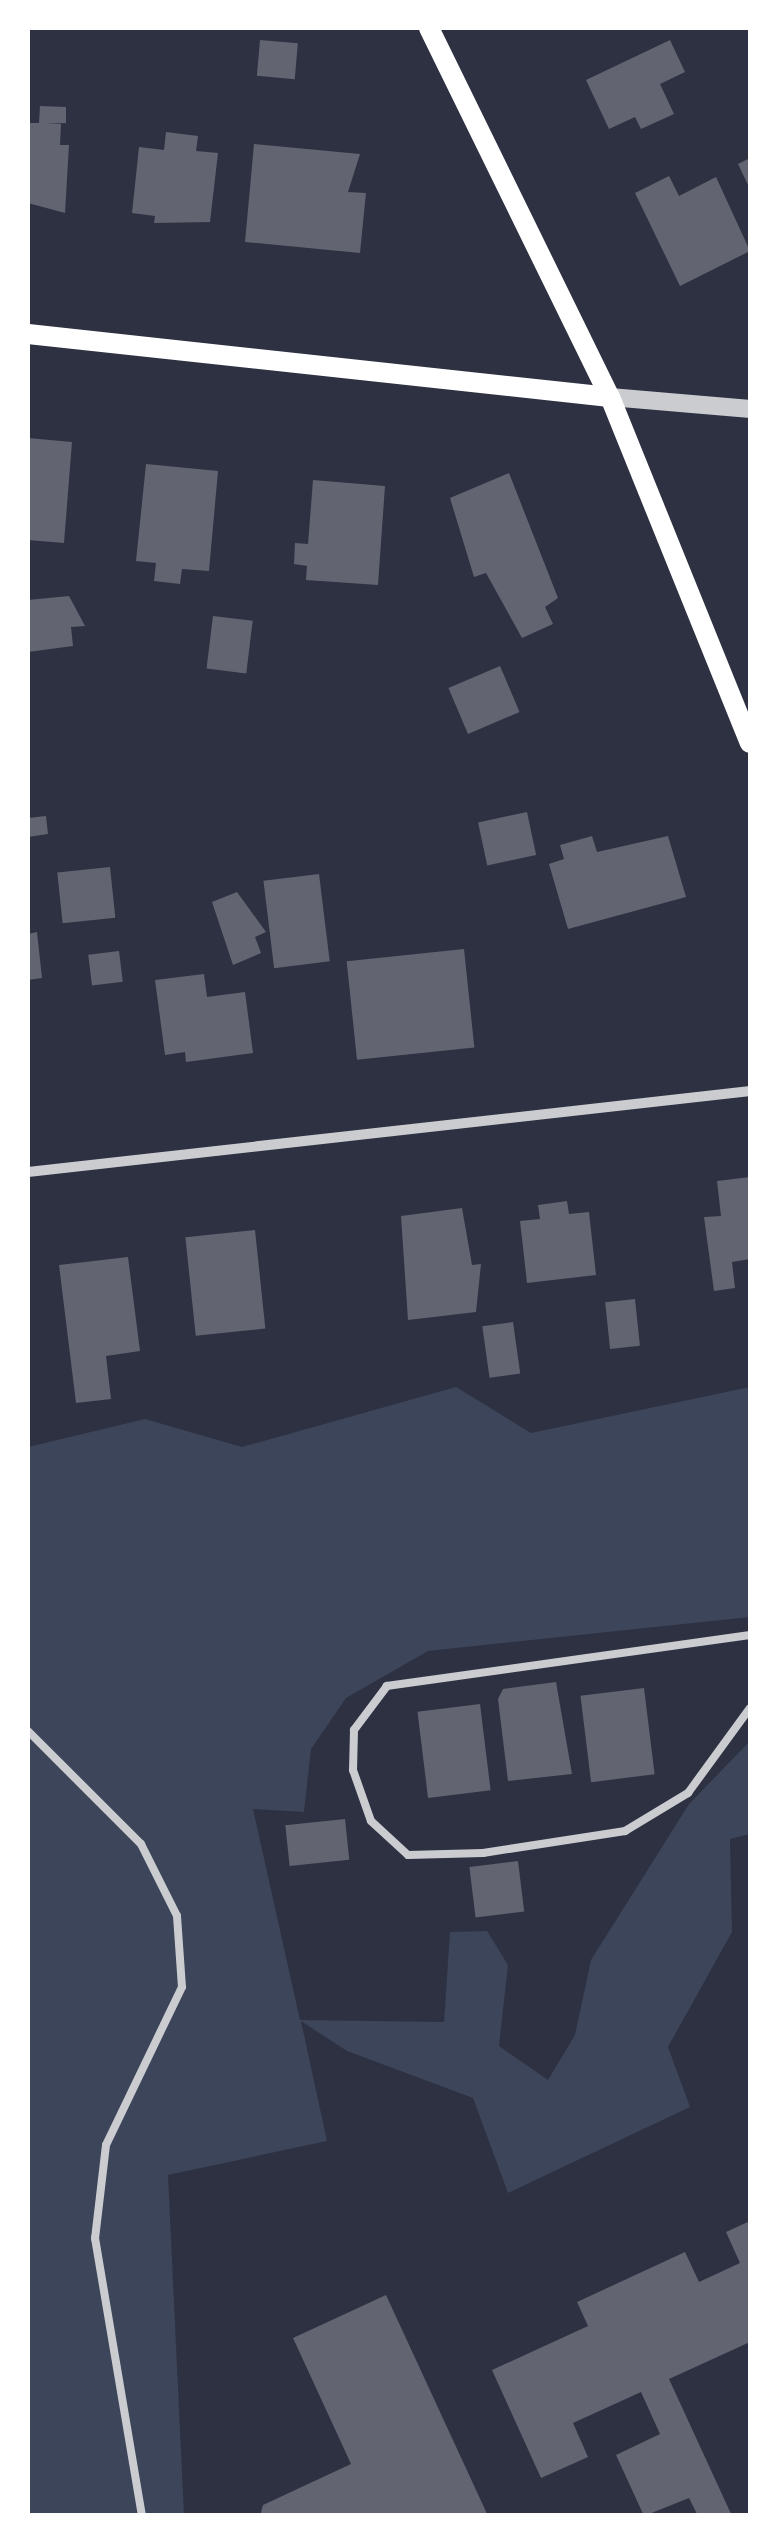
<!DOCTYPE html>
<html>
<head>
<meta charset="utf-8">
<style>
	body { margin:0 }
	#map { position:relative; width:778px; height:2543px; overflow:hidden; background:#2d3142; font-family:"Source Sans 3",sans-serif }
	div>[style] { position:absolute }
	.green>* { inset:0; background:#3c4559 }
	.building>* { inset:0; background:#626471; transform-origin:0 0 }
	.service>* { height:8px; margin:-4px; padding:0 4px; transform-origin:4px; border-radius:4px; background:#caccd0 }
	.minor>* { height:10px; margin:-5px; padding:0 5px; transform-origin:5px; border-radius:5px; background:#caccd0 }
	.tertiary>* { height:18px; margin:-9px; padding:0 9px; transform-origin:9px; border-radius:9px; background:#caccd0 }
	.secondary>* { height:20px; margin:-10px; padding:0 10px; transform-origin:10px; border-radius:10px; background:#fff }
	span { translate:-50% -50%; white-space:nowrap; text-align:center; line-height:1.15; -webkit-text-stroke:10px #fff; paint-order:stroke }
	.frame { position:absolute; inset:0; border:30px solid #fff; pointer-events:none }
</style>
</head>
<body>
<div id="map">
	<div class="green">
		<div style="clip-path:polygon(456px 1387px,531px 1433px,750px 1387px,750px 1617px,428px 1651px,346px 1698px,311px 1749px,304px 1812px,253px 1809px,300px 2020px,444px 2022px,450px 1932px,487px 1931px,508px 1965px,499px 2046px,548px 2080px,575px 2035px,591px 1960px,689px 1804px,750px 1741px,750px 1834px,730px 1839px,732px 1932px,668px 2047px,690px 2107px,508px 2193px,473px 2098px,347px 2051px,301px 2021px,327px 2141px,168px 2175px,184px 2515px,28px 2515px,28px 1447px,145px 1419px,242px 1447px)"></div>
	</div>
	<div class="building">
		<div style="left:260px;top:40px;width:38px;height:36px;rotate:5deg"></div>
		<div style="clip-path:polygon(670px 40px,685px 72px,660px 84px,674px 114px,641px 129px,635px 117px,609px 129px,586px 80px)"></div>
		<div style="clip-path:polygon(40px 106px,66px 107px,66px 123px,45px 124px,61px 124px,60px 145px,69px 145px,65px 213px,28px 203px,28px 123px,39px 123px)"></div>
		<div style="clip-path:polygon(166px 132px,198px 136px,196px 151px,218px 153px,210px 222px,154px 223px,155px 216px,132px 213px,139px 147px,164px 150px)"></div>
		<div style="clip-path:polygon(254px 144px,360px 154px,348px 192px,366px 193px,360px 253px,245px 242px)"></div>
		<div style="clip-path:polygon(750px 158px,750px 189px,738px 164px)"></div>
		<div style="clip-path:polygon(669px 176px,679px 196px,716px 177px,750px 251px,680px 286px,635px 193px)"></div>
		<div style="clip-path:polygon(28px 438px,72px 442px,64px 543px,28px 540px)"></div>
		<div style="clip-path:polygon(146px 464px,218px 471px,209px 571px,182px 569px,180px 584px,154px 581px,156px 563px,136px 561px)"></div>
		<div style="clip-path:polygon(509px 473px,558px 598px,545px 607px,553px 624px,522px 638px,486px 573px,474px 577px,450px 498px)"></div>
		<div style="clip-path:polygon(313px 480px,385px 486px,378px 585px,306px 580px,307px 566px,294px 564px,295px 543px,308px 544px)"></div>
		<div style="clip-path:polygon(69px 596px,85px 626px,71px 627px,73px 646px,28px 652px,28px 600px)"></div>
		<div style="left:213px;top:616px;width:40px;height:53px;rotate:7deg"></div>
		<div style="left:500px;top:666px;width:50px;height:56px;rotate:67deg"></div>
		<div style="left:527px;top:812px;width:44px;height:50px;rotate:78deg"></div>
		<div style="clip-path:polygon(46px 816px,48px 834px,28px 837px,28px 818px)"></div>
		<div style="clip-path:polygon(592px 836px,597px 852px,668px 836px,686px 897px,568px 929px,549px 864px,564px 859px,560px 845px)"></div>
		<div style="left:110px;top:867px;width:51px;height:53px;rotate:84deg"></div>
		<div style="left:319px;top:874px;width:88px;height:56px;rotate:83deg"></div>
		<div style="clip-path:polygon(237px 892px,266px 932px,255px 937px,261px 953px,233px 965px,212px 902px)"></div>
		<div style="clip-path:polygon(37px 932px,42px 978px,28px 980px,28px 934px)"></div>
		<div style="left:464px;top:949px;width:99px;height:118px;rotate:84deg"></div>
		<div style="left:119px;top:951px;width:31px;height:31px;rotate:83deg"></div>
		<div style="clip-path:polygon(204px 974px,207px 997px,245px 992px,253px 1053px,186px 1062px,185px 1052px,165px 1055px,155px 980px)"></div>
		<div style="clip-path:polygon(750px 1177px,750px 1259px,732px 1262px,735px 1288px,714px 1291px,704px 1217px,721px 1216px,717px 1181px)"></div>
		<div style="clip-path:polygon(567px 1201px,569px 1214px,589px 1212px,596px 1275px,527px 1283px,520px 1221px,540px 1219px,538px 1205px)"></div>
		<div style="clip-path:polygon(462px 1208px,472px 1265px,481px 1264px,476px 1312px,408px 1320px,401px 1216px)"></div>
		<div style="left:255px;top:1230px;width:99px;height:70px;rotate:84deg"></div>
		<div style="clip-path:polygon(128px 1257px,140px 1351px,106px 1356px,111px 1399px,76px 1403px,59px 1265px)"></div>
		<div style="left:635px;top:1299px;width:47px;height:30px;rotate:84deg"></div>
		<div style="left:513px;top:1322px;width:52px;height:31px;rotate:82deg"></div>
		<div style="clip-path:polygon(556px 1682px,572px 1774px,508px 1781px,498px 1699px,503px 1689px)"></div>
		<div style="left:644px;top:1688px;width:87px;height:64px;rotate:83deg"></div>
		<div style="left:480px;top:1704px;width:87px;height:63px;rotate:83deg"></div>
		<div style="left:345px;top:1819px;width:41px;height:60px;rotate:84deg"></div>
		<div style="left:518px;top:1861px;width:51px;height:49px;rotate:83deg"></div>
		<div style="clip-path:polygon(750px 2221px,750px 2342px,669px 2379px,732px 2516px,698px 2516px,689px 2498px,644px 2516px,616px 2455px,660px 2434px,641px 2392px,573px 2423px,588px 2457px,541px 2478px,492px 2370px,588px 2326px,577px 2302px,685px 2252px,699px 2282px,740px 2263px,726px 2232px)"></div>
		<div style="clip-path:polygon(386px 2295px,488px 2516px,260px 2516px,263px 2505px,351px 2464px,293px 2338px)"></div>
	</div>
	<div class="service">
		<div style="left:750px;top:1635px;width:367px;rotate:172deg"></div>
		<div style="left:387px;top:1686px;width:55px;rotate:126.9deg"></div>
		<div style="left:354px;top:1730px;width:40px;rotate:91.4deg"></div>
		<div style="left:353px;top:1770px;width:54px;rotate:70.6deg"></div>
		<div style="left:371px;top:1821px;width:50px;rotate:42.6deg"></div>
		<div style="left:408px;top:1855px;width:75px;rotate:-1.5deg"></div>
		<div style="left:483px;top:1853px;width:144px;rotate:-8.8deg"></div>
		<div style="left:625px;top:1831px;width:74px;rotate:-31.1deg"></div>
		<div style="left:688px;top:1793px;width:105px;rotate:-53.9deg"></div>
		<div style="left:28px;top:1731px;width:160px;rotate:45deg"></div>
		<div style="left:141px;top:1844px;width:80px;rotate:63.4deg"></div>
		<div style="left:177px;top:1916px;width:71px;rotate:86deg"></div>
		<div style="left:182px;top:1987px;width:175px;rotate:115.7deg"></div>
		<div style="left:106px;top:2145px;width:94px;rotate:96.7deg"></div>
		<div style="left:95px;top:2238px;width:282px;rotate:80.4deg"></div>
	</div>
	<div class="minor">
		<div style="left:28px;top:1172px;width:727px;rotate:-6.4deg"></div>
	</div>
	<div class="tertiary">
		<div style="left:610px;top:397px;width:141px;rotate:4.9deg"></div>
	</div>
	<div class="secondary">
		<div style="left:429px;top:28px;width:411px;rotate:63.9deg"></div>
		<div style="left:610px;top:397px;width:373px;rotate:68deg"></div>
		<div style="left:28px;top:334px;width:585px;rotate:6.18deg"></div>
	</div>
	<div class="frame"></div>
</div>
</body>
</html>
